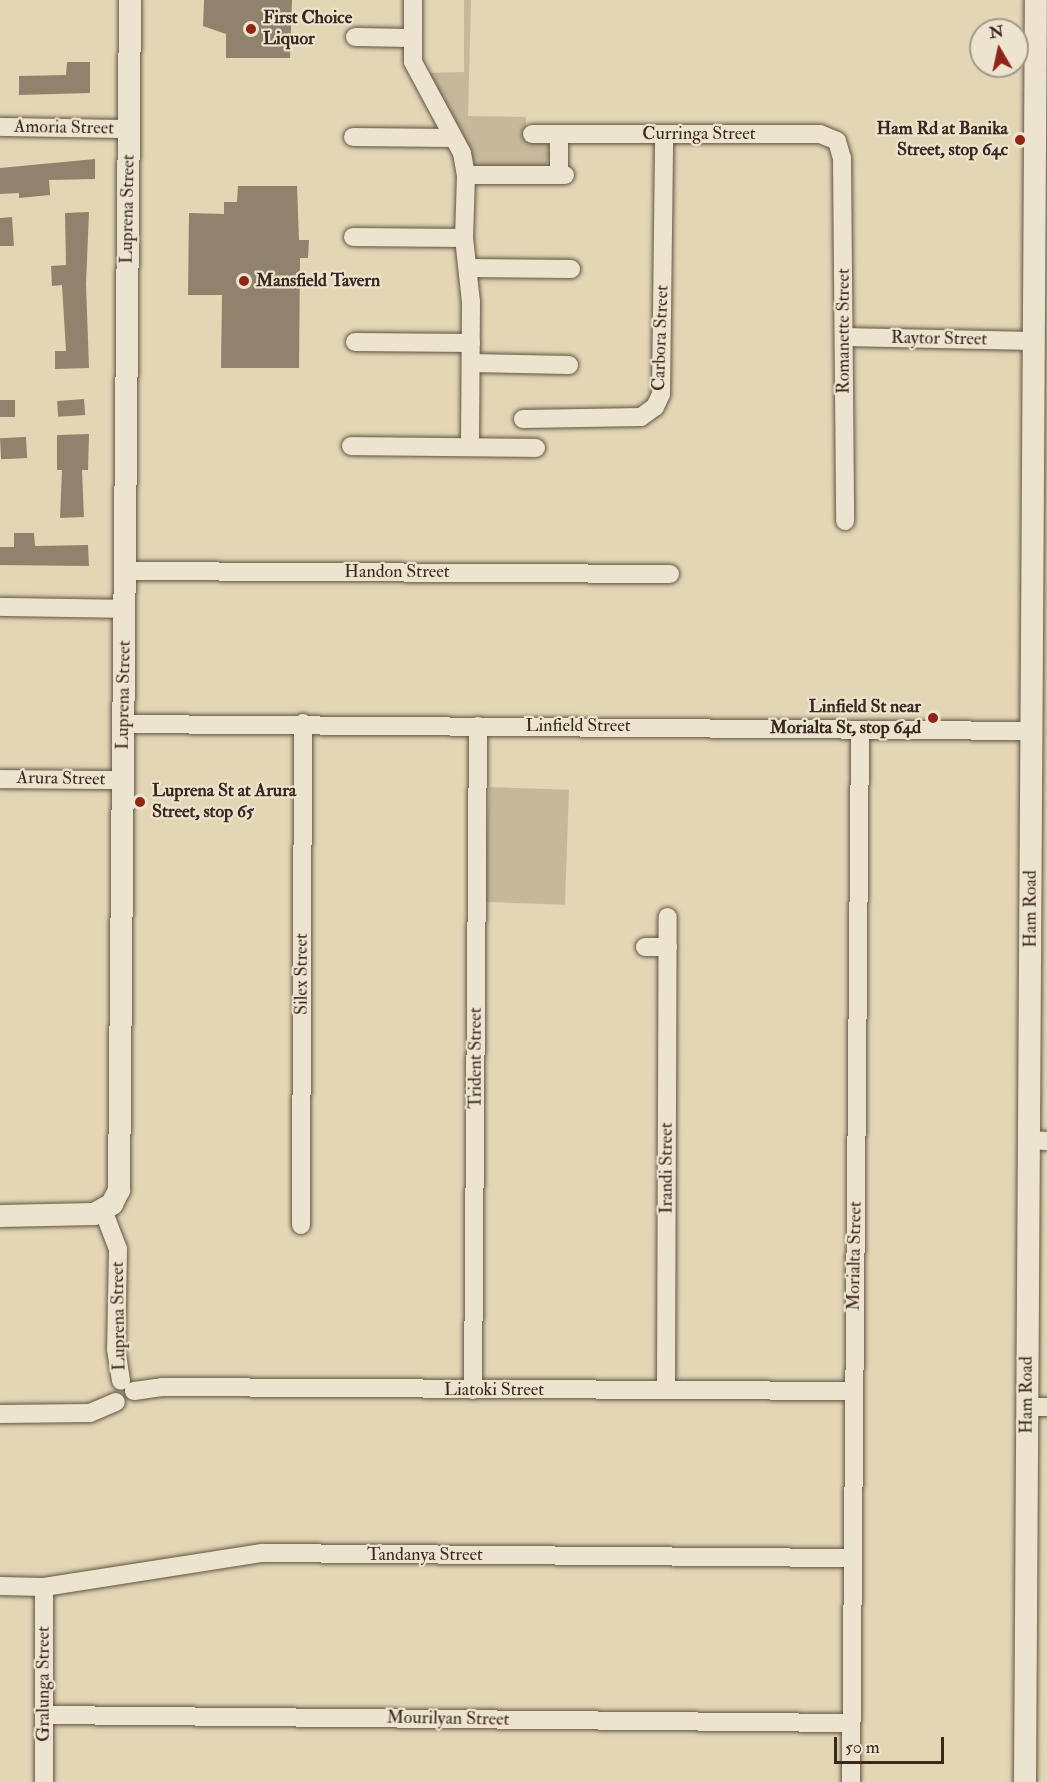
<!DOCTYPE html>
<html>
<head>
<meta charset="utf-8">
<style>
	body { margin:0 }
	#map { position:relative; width:1047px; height:1782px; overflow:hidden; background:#e2d6b5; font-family:"IM FELL Double Pica",serif }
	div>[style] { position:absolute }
	.green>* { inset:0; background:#c5b89b; transform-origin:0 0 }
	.building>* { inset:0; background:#91826c; transform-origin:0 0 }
	.roads { filter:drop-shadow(0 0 2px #645343) drop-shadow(0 0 2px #645343) }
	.minor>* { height:18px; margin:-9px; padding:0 9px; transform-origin:9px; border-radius:9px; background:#ece4cf }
	.tertiary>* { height:22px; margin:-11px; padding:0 11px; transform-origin:11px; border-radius:11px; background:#ece4cf }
	.dots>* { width:16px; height:16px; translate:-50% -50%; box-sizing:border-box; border:3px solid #ece4cf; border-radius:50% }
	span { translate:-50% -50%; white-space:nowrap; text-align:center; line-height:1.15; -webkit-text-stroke:4.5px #ece4cf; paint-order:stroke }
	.poi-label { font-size:18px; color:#3a271d; font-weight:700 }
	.left { translate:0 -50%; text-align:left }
	.right { translate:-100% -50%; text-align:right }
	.street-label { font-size:18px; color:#3a271d }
	.north { position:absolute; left:969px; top:18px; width:60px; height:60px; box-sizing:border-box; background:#ece4cf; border:2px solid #a59888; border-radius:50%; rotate:351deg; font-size:16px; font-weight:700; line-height:24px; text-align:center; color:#3a271d }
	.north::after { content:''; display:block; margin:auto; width:21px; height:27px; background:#8f2418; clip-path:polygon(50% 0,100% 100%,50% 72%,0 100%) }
	.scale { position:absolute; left:834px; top:1737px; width:110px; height:27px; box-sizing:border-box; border:3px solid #3a271d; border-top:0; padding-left:8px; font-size:18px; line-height:21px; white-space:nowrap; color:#3a271d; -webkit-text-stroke:4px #ece4cf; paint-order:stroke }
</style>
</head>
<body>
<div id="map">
	<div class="green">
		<div style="clip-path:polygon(464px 0,471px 0,468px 116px,526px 117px,526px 141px,549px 144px,550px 156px,545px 167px,475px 167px,471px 152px,425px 73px,464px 72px)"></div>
		<div style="left:489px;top:787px;width:80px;height:115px;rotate:2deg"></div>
	</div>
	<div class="building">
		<div style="clip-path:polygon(204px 0,292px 0,290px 58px,226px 58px,226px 34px,203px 26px)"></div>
		<div style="clip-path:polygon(67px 62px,90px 62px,90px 93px,19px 95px,19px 76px,66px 75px)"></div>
		<div style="clip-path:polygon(95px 159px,95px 179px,49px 180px,50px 195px,19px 198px,19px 193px,0 194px,0 168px)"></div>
		<div style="clip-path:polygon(238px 186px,297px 186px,299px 240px,309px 240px,308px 258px,300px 258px,299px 368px,221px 368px,222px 295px,188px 295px,189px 213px,224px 214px,224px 202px,237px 202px)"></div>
		<div style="clip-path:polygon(89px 212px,86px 284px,89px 368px,55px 369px,55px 351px,66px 351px,62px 285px,52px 286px,51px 266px,66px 265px,65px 213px)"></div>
		<div style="clip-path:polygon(12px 217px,14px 246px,0 246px,0 218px)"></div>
		<div style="left:84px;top:399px;width:16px;height:27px;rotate:86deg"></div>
		<div style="left:0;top:400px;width:15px;height:17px"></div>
		<div style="clip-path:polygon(89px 434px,88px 470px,82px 470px,84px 517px,60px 518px,62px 470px,57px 470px,57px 435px)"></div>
		<div style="left:26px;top:437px;width:21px;height:26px;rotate:87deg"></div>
		<div style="clip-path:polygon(14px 533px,34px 533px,35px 546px,88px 545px,89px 566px,0 565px,0 547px,14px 547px)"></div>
	</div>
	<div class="roads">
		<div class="minor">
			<div style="left:413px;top:0;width:62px;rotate:90deg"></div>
			<div style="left:413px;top:62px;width:103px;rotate:61.7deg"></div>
			<div style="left:462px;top:153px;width:22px;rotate:80deg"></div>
			<div style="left:466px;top:175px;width:63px;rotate:91.8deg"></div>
			<div style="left:464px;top:238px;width:64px;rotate:83.8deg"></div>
			<div style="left:471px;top:302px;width:145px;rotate:90.4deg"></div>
			<div style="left:355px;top:37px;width:57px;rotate:1deg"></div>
			<div style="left:0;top:127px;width:129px;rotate:0.9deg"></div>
			<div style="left:532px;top:134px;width:288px"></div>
			<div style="left:820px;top:134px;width:18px;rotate:22deg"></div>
			<div style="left:837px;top:141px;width:18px;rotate:74deg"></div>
			<div style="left:842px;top:158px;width:363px;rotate:89.5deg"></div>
			<div style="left:353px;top:137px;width:100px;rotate:0.6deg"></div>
			<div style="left:559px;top:167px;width:32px;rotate:-90deg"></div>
			<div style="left:466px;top:175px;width:99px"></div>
			<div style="left:353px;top:237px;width:111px;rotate:0.5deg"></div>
			<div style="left:468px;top:268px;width:103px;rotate:0.6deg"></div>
			<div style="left:844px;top:337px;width:190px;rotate:1.2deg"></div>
			<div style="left:355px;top:342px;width:116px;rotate:0.5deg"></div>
			<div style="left:471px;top:363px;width:98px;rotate:1.2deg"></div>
			<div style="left:523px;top:419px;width:118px;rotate:-1deg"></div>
			<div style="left:641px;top:417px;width:17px;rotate:-36deg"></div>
			<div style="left:655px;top:407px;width:14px;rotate:-65deg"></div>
			<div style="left:661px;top:394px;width:260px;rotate:-89.3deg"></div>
			<div style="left:351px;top:446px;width:185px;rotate:0.6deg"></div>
			<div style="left:124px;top:571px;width:546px;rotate:0.31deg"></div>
			<div style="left:0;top:607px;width:124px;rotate:0.9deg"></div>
			<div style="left:123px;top:724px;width:910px;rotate:0.44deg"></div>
			<div style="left:0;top:779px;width:123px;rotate:0.5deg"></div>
			<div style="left:645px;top:947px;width:23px"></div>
			<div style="left:1029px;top:1140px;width:18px;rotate:3deg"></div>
			<div style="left:103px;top:1210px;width:42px;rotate:69deg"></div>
			<div style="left:118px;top:1249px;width:100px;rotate:91.1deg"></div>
			<div style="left:116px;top:1349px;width:32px;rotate:81deg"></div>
			<div style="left:301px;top:1225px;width:502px;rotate:-89.77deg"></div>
			<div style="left:666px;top:1389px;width:472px;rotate:-89.8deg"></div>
			<div style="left:473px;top:1390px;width:664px;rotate:-89.57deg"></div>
			<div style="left:134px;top:1391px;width:28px;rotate:-8deg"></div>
			<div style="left:162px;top:1387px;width:692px;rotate:0.33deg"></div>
			<div style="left:1027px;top:1407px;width:20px"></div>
			<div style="left:0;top:1414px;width:90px;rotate:-0.6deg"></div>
			<div style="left:90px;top:1413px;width:28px;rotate:-23deg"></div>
			<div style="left:0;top:1586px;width:44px;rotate:1.3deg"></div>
			<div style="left:44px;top:1587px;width:221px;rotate:-8.9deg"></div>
			<div style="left:262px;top:1553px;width:590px;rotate:0.49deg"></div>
			<div style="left:44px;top:1715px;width:807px;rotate:0.57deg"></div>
			<div style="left:44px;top:1782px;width:195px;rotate:-90deg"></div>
			<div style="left:851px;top:1782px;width:1052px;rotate:-89.51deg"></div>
		</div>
		<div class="tertiary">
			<div style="left:0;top:1216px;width:94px;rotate:-1.2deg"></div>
			<div style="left:94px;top:1214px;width:21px;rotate:-29deg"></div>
			<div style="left:112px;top:1204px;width:16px;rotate:-63deg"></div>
			<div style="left:119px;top:1190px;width:1190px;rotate:-89.47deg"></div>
			<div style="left:1025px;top:1782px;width:1782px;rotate:-89.65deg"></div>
		</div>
	</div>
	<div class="dots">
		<div style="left:251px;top:29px;background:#8f2418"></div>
		<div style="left:1020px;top:140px;background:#8f2418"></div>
		<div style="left:244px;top:281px;background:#8f2418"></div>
		<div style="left:933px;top:718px;background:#8f2418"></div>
		<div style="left:140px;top:802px;background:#8f2418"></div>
	</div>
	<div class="poi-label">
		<span class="left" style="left:263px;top:29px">First Choice<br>Liquor</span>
		<span class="right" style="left:1008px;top:140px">Ham Rd at Banika<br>Street, stop 64c</span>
		<span class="left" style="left:256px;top:281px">Mansfield Tavern</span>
		<span class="right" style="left:921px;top:718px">Linfield St near<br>Morialta St, stop 64d</span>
		<span class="left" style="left:152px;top:802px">Luprena St at Arura<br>Street, stop 65</span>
	</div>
	<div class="street-label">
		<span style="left:64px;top:128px;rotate:1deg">Amoria Street</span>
		<span style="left:699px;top:134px">Curringa Street</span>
		<span style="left:128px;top:209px;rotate:-89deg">Luprena Street</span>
		<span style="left:844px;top:331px;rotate:-90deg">Romanette Street</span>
		<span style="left:661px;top:338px;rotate:-88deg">Carbora Street</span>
		<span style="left:939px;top:339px;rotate:1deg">Raytor Street</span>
		<span style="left:397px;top:572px">Handon Street</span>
		<span style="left:124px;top:695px;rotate:-89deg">Luprena Street</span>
		<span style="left:578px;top:726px">Linfield Street</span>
		<span style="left:61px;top:779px;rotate:1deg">Arura Street</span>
		<span style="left:1031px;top:909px;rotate:-90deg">Ham Road</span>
		<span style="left:302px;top:974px;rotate:-90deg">Silex Street</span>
		<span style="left:476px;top:1058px;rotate:-90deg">Trident Street</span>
		<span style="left:667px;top:1168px;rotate:-90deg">Irandi Street</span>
		<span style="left:855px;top:1256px;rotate:-89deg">Morialta Street</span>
		<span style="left:119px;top:1316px;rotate:-91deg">Luprena Street</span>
		<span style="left:494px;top:1390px">Liatoki Street</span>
		<span style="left:1027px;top:1395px;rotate:-90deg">Ham Road</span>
		<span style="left:425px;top:1555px">Tandanya Street</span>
		<span style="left:44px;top:1684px;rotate:-90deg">Gralunga Street</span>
		<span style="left:448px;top:1719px;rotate:1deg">Mourilyan Street</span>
	</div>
	<div class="north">N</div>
	<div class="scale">50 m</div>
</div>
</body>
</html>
